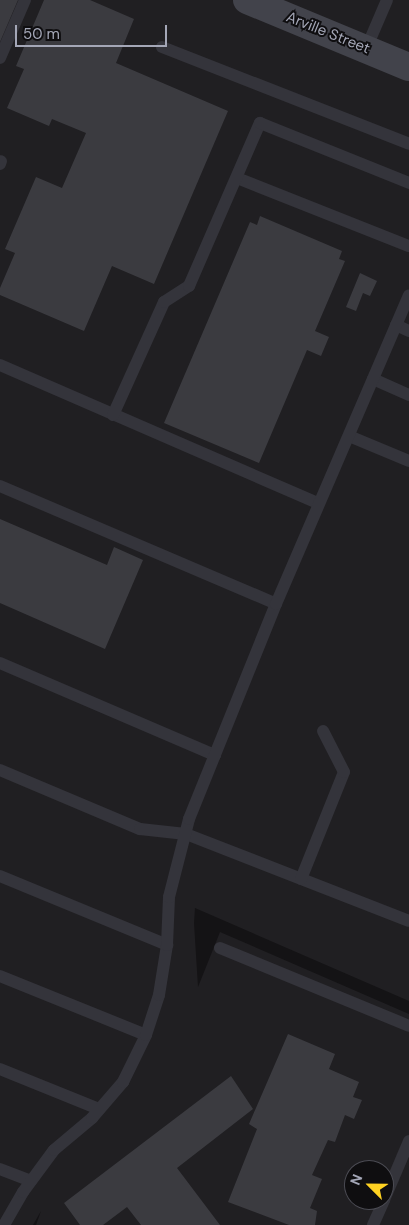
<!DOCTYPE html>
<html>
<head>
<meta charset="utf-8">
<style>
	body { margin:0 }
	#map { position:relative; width:409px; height:1225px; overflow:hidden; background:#141315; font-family:"DM Sans",sans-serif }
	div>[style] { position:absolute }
	.built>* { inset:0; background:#201f22 }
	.building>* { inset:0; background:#3b3b40 }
	.service>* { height:12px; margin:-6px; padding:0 6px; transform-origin:6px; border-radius:6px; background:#34343b }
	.secondary>* { height:28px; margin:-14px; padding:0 14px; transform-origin:14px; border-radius:14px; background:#42434b }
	span { translate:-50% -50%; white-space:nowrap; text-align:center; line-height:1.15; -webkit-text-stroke:4px #0f0e10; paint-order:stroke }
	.street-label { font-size:15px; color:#a4a7b7 }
	.north { position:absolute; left:344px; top:1160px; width:50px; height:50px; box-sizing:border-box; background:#0f0e10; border:1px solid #4b4b53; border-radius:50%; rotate:293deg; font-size:14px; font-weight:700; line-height:20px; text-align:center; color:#a4a7b7 }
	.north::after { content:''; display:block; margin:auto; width:18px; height:22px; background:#ffd222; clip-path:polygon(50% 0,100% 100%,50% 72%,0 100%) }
	.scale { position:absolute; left:15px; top:25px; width:152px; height:22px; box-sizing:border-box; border:2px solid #a4a7b7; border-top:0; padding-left:6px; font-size:15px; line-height:18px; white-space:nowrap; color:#a4a7b7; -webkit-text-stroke:4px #0f0e10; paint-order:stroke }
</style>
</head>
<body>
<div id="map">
	<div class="built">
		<div style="clip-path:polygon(evenodd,0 0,409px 0,409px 1001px,195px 908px,194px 923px,198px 987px,220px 932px,409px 1014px,409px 1225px,36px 1225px,41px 1211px,33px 1225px,0 1225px,0 0,354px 1170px,384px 1170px,384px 1200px,354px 1200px,354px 1170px)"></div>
	</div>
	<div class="building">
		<div style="clip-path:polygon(0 0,18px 0,0 42px)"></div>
		<div style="clip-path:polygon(44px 0,90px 0,134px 19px,116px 63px,228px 111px,154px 284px,112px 266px,84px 331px,0 295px,0 288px,15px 253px,5px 249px,36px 177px,62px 188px,86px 133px,52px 119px,49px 126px,7px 108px,24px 69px,16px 66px)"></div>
		<div style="clip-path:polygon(260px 216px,342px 251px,339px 259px,345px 261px,315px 331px,329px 337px,321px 356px,307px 350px,259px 463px,164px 423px,250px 222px,257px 225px)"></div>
		<div style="clip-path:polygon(360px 273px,377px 281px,370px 296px,363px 293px,356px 311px,346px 307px)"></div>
		<div style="clip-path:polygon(0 519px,107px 565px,114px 547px,143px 560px,105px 649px,0 603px)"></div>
		<div style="clip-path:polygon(288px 1034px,335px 1054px,329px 1069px,359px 1082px,353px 1097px,362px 1100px,354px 1119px,345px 1115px,335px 1142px,328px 1140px,312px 1175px,322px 1179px,310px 1208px,317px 1211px,315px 1225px,289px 1225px,228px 1202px,257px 1129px,249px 1124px)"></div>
		<div style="clip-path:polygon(231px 1076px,253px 1109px,177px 1168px,220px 1225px,141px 1225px,127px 1207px,103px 1225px,80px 1225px,64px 1203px)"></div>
	</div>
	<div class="service">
		<div style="left:162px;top:47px;width:265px;rotate:21.4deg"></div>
		<div style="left:366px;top:49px;width:53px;rotate:-66.8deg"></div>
		<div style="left:0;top:58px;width:63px;rotate:-66.7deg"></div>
		<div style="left:0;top:164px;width:3px;rotate:-72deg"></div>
		<div style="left:237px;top:178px;width:185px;rotate:21.6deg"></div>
		<div style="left:396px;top:325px;width:14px;rotate:25deg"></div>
		<div style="left:0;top:365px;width:347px;rotate:23.5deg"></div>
		<div style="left:373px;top:379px;width:39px;rotate:24deg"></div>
		<div style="left:113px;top:415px;width:124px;rotate:-65.7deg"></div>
		<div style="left:164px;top:302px;width:30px;rotate:-33deg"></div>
		<div style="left:189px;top:286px;width:178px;rotate:-66.5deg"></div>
		<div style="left:260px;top:123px;width:161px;rotate:21.9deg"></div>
		<div style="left:349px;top:436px;width:65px;rotate:22.6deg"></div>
		<div style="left:0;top:486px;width:300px;rotate:23.1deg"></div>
		<div style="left:0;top:663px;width:234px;rotate:23.2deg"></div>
		<div style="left:0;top:770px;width:152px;rotate:22.9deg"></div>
		<div style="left:140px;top:829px;width:46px;rotate:6.2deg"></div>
		<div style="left:186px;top:834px;width:239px;rotate:21.3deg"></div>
		<div style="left:0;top:876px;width:181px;rotate:22.4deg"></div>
		<div style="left:301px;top:879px;width:115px;rotate:-68.1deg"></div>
		<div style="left:344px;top:772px;width:46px;rotate:-117.1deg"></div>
		<div style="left:220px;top:948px;width:204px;rotate:22.4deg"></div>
		<div style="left:0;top:976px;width:157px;rotate:22deg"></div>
		<div style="left:0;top:1069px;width:107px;rotate:22deg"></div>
		<div style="left:0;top:1169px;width:33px;rotate:21deg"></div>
		<div style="left:384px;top:1200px;width:64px;rotate:-67deg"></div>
		<div style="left:4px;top:1225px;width:38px;rotate:-60deg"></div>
		<div style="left:23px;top:1192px;width:52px;rotate:-53.6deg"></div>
		<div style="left:54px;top:1150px;width:50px;rotate:-40.1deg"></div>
		<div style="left:92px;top:1118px;width:48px;rotate:-49.3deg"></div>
		<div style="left:123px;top:1082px;width:52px;rotate:-63.9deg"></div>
		<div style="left:146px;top:1035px;width:42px;rotate:-72deg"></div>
		<div style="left:159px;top:995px;width:51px;rotate:-80.9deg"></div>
		<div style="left:167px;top:945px;width:48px;rotate:-87.6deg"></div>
		<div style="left:169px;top:897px;width:81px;rotate:-75.6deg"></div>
		<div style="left:189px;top:819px;width:232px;rotate:-68deg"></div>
		<div style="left:276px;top:604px;width:336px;rotate:-66.7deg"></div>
		<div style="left:373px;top:1225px;width:27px;rotate:-66deg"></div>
	</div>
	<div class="secondary">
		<div style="left:247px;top:0;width:175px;rotate:22.5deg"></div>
	</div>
	<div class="street-label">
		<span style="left:328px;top:33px;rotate:22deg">Arville Street</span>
	</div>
	<div class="north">N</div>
	<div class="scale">50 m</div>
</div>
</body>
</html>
